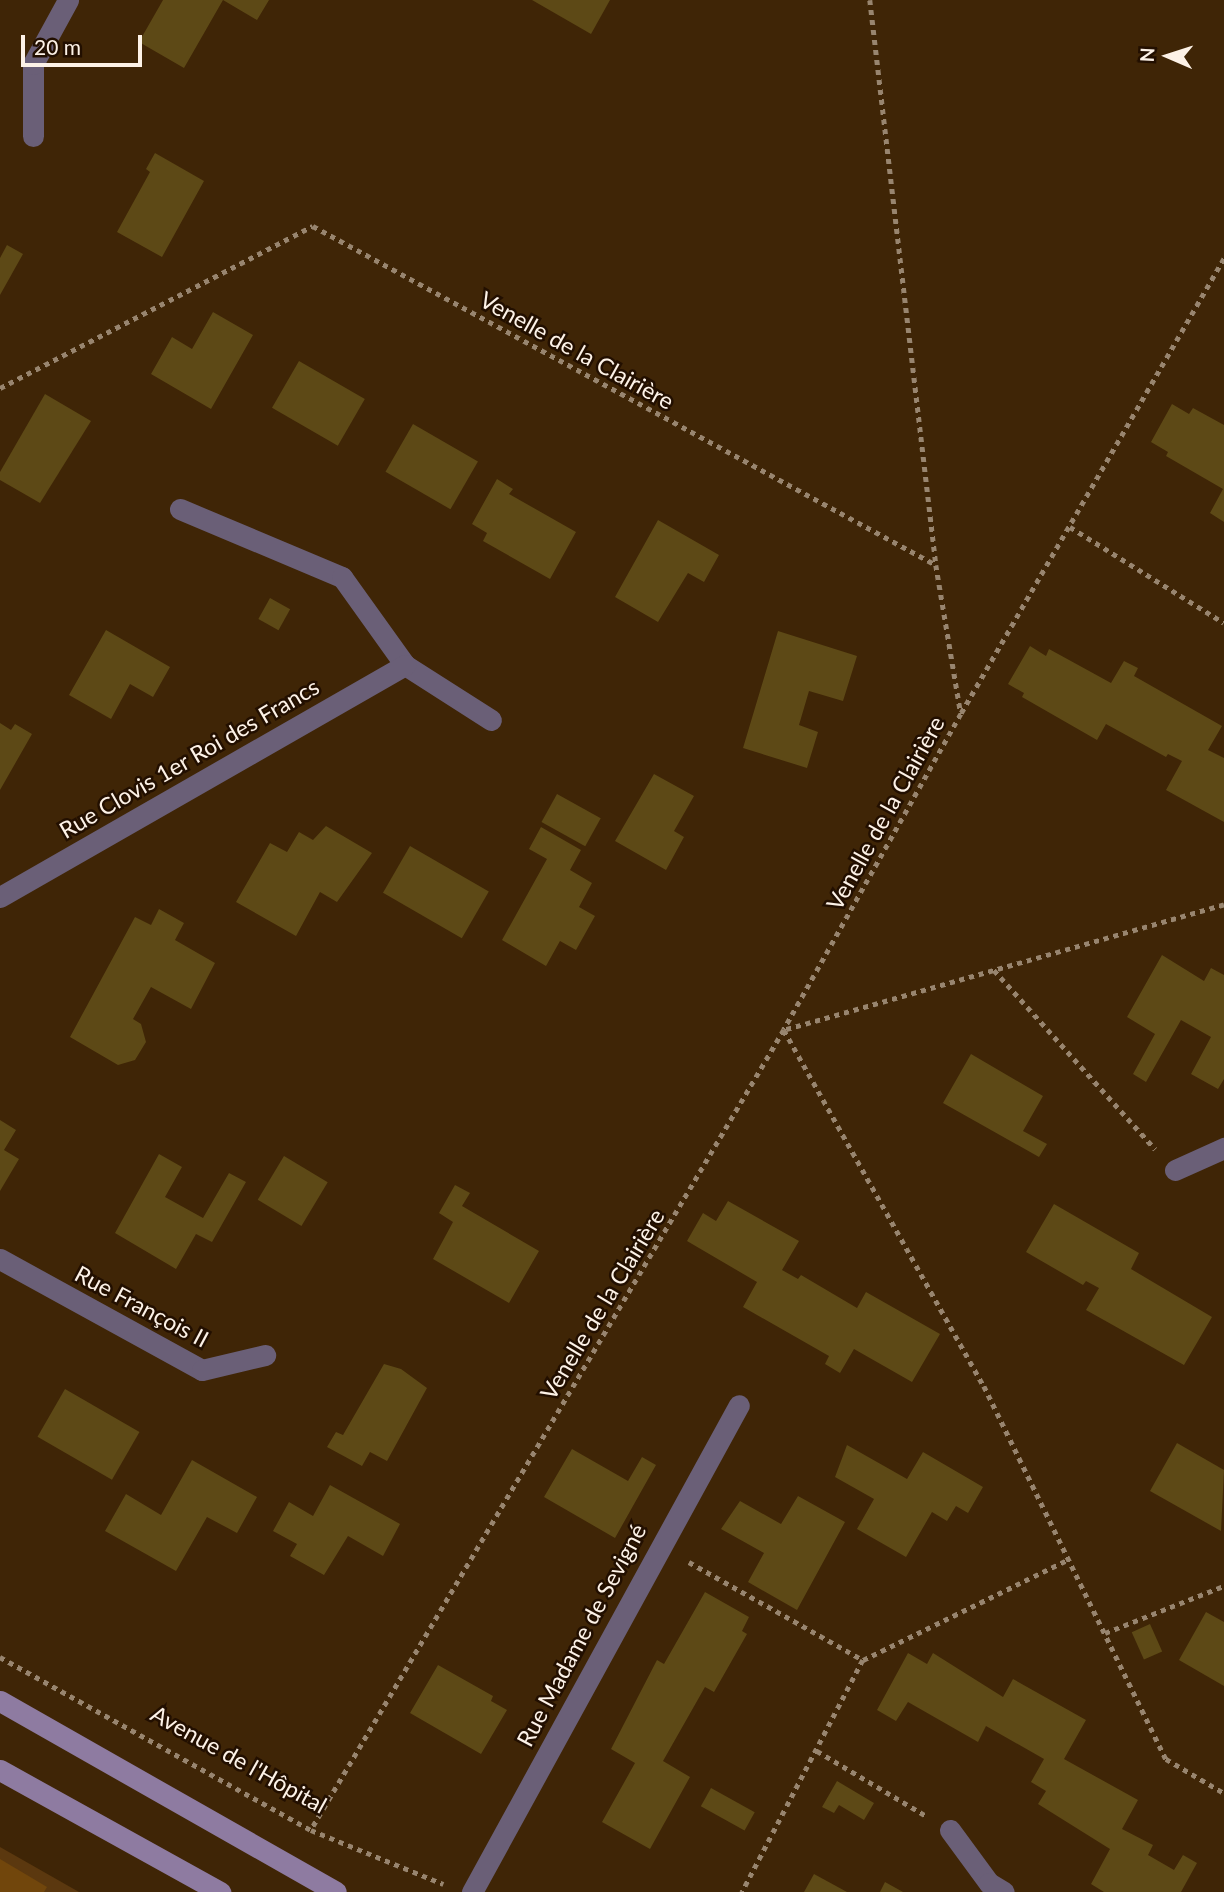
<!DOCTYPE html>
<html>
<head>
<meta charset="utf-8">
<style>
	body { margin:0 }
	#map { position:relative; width:1224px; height:1892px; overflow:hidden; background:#3f2506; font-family:Lato,sans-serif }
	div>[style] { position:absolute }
	.green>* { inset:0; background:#5b380f }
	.forest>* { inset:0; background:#71460c }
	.building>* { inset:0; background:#5d4916; transform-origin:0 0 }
	.path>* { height:4.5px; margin-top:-2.25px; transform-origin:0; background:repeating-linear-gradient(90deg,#98856f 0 5px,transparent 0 10px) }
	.street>* { height:21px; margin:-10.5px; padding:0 10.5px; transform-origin:10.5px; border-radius:10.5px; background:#6a5f77 }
	.secondary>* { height:21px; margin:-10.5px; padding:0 10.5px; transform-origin:10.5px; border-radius:10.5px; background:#8e7ba1 }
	span { translate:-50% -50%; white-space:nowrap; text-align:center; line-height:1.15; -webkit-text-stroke:5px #220f00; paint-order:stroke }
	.street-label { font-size:23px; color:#fdf2e7 }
	.north { position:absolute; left:1133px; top:21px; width:70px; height:70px; -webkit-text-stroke:5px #220f00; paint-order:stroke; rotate:273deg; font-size:19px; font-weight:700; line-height:28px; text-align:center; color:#fdf2e7 }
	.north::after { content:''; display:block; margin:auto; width:24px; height:32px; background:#fdf2e7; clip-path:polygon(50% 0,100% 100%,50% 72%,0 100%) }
	.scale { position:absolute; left:21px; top:35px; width:121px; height:32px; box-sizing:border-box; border:4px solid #fdf2e7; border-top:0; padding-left:9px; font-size:21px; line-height:24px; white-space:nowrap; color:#fdf2e7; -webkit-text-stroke:5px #220f00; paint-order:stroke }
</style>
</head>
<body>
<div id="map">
	<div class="green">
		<div style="clip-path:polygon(0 1847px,79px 1892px,0 1892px)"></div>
	</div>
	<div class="forest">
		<div style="clip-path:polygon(0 1859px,47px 1887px,44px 1892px,0 1892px)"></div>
	</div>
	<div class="building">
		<div style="clip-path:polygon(163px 0,269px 0,257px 20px,223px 0,184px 68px,139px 42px)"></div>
		<div style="clip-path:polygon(532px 0,610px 0,591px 34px)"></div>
		<div style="clip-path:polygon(155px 153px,204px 181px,162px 257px,117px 232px,150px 172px,146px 169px)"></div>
		<div style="clip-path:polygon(7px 245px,23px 254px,0 295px,0 258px)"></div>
		<div style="clip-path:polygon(213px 312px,253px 335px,211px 409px,151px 374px,172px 337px,192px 349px)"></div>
		<div style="left:299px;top:361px;width:76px;height:54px;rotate:30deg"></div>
		<div style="clip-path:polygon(45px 394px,91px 421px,40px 503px,0 480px,0 472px)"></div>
		<div style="clip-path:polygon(1172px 404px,1189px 414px,1193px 408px,1224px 425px,1224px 522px,1210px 513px,1223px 489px,1166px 456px,1168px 452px,1151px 442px)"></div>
		<div style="left:413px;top:424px;width:75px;height:55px;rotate:30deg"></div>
		<div style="clip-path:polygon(497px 479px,513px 489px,509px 494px,576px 532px,550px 579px,483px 541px,487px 533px,472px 524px)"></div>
		<div style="clip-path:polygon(658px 520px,719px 555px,704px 582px,688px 573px,658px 622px,615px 597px)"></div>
		<div style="left:270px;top:598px;width:23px;height:24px;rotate:29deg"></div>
		<div style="clip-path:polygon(106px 630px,170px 667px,153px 697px,130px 684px,111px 719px,69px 695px)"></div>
		<div style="clip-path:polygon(778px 631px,857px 656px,843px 701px,809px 691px,799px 725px,818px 732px,807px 768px,743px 748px)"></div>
		<div style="clip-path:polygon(1030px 646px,1046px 656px,1049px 649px,1111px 683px,1124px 661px,1138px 668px,1134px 676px,1222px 726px,1208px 750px,1224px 758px,1224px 822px,1166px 790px,1182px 761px,1168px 754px,1166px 757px,1106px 724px,1097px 740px,1022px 697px,1024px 693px,1008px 684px)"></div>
		<div style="clip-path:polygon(0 723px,11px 730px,15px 724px,32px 734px,0 790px)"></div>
		<div style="clip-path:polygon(654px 774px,694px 796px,674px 831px,684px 837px,666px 870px,615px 841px)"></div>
		<div style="left:557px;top:794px;width:50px;height:32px;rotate:29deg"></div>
		<div style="clip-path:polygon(326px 826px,372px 853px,337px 902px,320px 892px,296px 936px,236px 902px,270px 843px,287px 852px,299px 832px,313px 840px)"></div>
		<div style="clip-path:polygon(541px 827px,581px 850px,570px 870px,592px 883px,579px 907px,595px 916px,576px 950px,560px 941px,546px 966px,502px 940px,547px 859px,529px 849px)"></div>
		<div style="left:410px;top:846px;width:91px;height:54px;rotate:30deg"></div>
		<div style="clip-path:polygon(159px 909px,184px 923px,175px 940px,215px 963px,191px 1009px,151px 987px,133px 1019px,141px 1024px,146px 1042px,135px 1060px,118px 1065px,70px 1037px,135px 917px,151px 925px)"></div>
		<div style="clip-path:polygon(1162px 955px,1204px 981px,1211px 968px,1224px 975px,1224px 1079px,1218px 1089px,1191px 1074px,1211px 1037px,1181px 1020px,1146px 1082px,1133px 1074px,1155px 1034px,1127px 1017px)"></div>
		<div style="clip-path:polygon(971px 1054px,1043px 1096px,1023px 1131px,1047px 1144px,1039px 1157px,943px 1103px)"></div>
		<div style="clip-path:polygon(0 1120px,16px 1130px,4px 1150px,19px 1159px,0 1191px)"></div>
		<div style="clip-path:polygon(159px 1154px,182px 1167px,165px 1197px,203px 1218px,229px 1173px,246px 1182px,212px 1242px,196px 1234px,176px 1269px,115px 1233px)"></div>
		<div style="left:284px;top:1156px;width:51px;height:51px;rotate:31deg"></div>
		<div style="clip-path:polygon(455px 1185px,470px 1193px,462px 1206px,539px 1251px,509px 1303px,433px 1259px,453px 1222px,439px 1213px)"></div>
		<div style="clip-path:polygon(728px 1201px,799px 1241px,782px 1270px,798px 1279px,801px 1275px,857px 1308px,866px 1292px,940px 1334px,912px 1382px,854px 1349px,840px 1373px,825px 1364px,829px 1356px,743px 1307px,757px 1282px,687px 1241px,703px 1213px,716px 1221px)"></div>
		<div style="clip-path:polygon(1054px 1204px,1139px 1253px,1131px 1269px,1212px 1317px,1184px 1365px,1086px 1310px,1099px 1288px,1086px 1281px,1083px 1285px,1026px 1252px)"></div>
		<div style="clip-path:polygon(384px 1364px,401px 1369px,427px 1388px,387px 1461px,370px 1452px,362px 1466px,327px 1447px,336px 1432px,343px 1435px)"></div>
		<div style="left:65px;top:1389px;width:86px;height:55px;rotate:30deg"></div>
		<div style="clip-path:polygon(1177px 1443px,1224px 1470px,1221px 1531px,1150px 1491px)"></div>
		<div style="clip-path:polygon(847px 1445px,907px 1479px,923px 1452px,983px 1487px,968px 1513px,956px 1506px,947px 1521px,932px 1512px,906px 1557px,857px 1529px,874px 1499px,835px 1477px)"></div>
		<div style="clip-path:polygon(572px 1449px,628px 1481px,642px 1457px,656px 1465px,615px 1538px,544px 1497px)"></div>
		<div style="clip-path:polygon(192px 1460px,257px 1497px,237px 1533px,207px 1517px,176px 1571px,105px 1531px,126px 1494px,161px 1515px)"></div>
		<div style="clip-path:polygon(330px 1485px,400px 1524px,383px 1556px,348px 1536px,324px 1575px,290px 1556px,297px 1544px,273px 1531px,289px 1502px,313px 1516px)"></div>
		<div style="clip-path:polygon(798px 1496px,845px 1522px,797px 1610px,748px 1582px,764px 1553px,721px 1529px,740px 1501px,781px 1524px)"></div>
		<div style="clip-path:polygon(705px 1592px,749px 1617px,742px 1631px,747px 1634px,714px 1692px,705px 1687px,663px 1761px,690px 1777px,650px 1849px,602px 1822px,635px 1763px,611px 1749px,657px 1660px,664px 1664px)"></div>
		<div style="clip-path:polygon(1206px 1612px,1224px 1622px,1224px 1686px,1179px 1660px)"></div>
		<div style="left:1150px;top:1624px;width:30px;height:20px;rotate:66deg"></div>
		<div style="clip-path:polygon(908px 1653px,927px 1664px,933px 1653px,1003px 1697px,1013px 1679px,1086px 1720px,1064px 1759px,1138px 1800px,1122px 1829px,1153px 1845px,1148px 1855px,1174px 1870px,1183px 1855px,1197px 1863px,1181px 1892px,1104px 1892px,1091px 1884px,1110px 1849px,1038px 1804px,1046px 1791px,1031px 1782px,1044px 1759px,986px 1726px,978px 1742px,908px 1702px,896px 1721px,877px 1710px)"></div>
		<div style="clip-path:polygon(438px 1665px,493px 1696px,491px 1701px,507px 1710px,481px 1754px,410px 1713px)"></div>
		<div style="clip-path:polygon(837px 1781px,874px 1803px,864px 1820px,839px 1805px,834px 1813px,822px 1807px)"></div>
		<div style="left:711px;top:1788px;width:50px;height:21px;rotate:29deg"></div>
		<div style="clip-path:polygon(814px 1874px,847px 1892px,804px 1892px)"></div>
		<div style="clip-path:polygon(885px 1882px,903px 1892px,880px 1892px)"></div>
	</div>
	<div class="path">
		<div style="left:870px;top:0;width:568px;rotate:83.33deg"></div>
		<div style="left:0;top:388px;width:352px;rotate:-27.4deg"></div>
		<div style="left:313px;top:226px;width:709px;rotate:28.55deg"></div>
		<div style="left:936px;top:565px;width:151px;rotate:80.5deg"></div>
		<div style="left:961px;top:714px;width:362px;rotate:119.3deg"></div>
		<div style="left:784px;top:1030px;width:929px;rotate:120.59deg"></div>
		<div style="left:1070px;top:527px;width:181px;rotate:31.9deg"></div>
		<div style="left:961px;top:713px;width:526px;rotate:-59.97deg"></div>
		<div style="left:1224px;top:905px;width:457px;rotate:164.1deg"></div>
		<div style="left:784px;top:1030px;width:408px;rotate:60.7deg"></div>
		<div style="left:984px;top:1386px;width:415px;rotate:64deg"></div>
		<div style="left:1166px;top:1759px;width:67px;rotate:30.4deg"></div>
		<div style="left:994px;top:970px;width:241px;rotate:48deg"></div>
		<div style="left:689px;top:1562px;width:200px;rotate:29.4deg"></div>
		<div style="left:863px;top:1660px;width:262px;rotate:117.5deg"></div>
		<div style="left:1105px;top:1633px;width:128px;rotate:-21.6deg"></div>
		<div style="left:0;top:1657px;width:356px;rotate:29.1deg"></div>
		<div style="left:311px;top:1830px;width:143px;rotate:22.2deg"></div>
		<div style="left:863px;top:1660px;width:229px;rotate:-26.1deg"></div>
		<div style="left:817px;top:1751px;width:126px;rotate:30.7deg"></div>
	</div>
	<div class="street">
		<div style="left:33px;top:136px;width:72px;rotate:-90deg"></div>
		<div style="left:33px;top:64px;width:73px;rotate:-61.3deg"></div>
		<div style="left:180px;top:509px;width:176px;rotate:22.8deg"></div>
		<div style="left:342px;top:577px;width:108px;rotate:54.4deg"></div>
		<div style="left:405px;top:665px;width:102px;rotate:32.6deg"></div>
		<div style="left:0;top:897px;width:467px;rotate:-29.8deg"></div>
		<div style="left:1175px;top:1170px;width:54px;rotate:-24.2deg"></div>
		<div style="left:0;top:1259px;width:230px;rotate:28.8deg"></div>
		<div style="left:202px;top:1370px;width:65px;rotate:-13.4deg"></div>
		<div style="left:950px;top:1830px;width:66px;rotate:53.7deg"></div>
		<div style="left:989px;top:1883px;width:17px;rotate:31deg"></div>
		<div style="left:472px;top:1892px;width:555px;rotate:-61.27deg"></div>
	</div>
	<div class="secondary">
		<div style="left:0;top:1701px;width:386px;rotate:29.6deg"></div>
		<div style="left:0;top:1770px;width:252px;rotate:29deg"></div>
	</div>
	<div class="street-label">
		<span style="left:577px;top:350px;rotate:29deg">Venelle de la Clairière</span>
		<span style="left:189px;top:758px;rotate:-30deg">Rue Clovis 1er Roi des Francs</span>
		<span style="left:885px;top:813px;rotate:-61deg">Venelle de la Clairière</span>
		<span style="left:602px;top:1304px;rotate:-59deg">Venelle de la Clairière</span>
		<span style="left:142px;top:1306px;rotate:28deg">Rue François II</span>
		<span style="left:581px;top:1635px;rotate:-62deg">Rue Madame de Sevigné</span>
		<span style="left:239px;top:1759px;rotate:29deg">Avenue de l'Hôpital</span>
	</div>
	<div class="north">N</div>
	<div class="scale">20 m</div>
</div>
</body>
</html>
